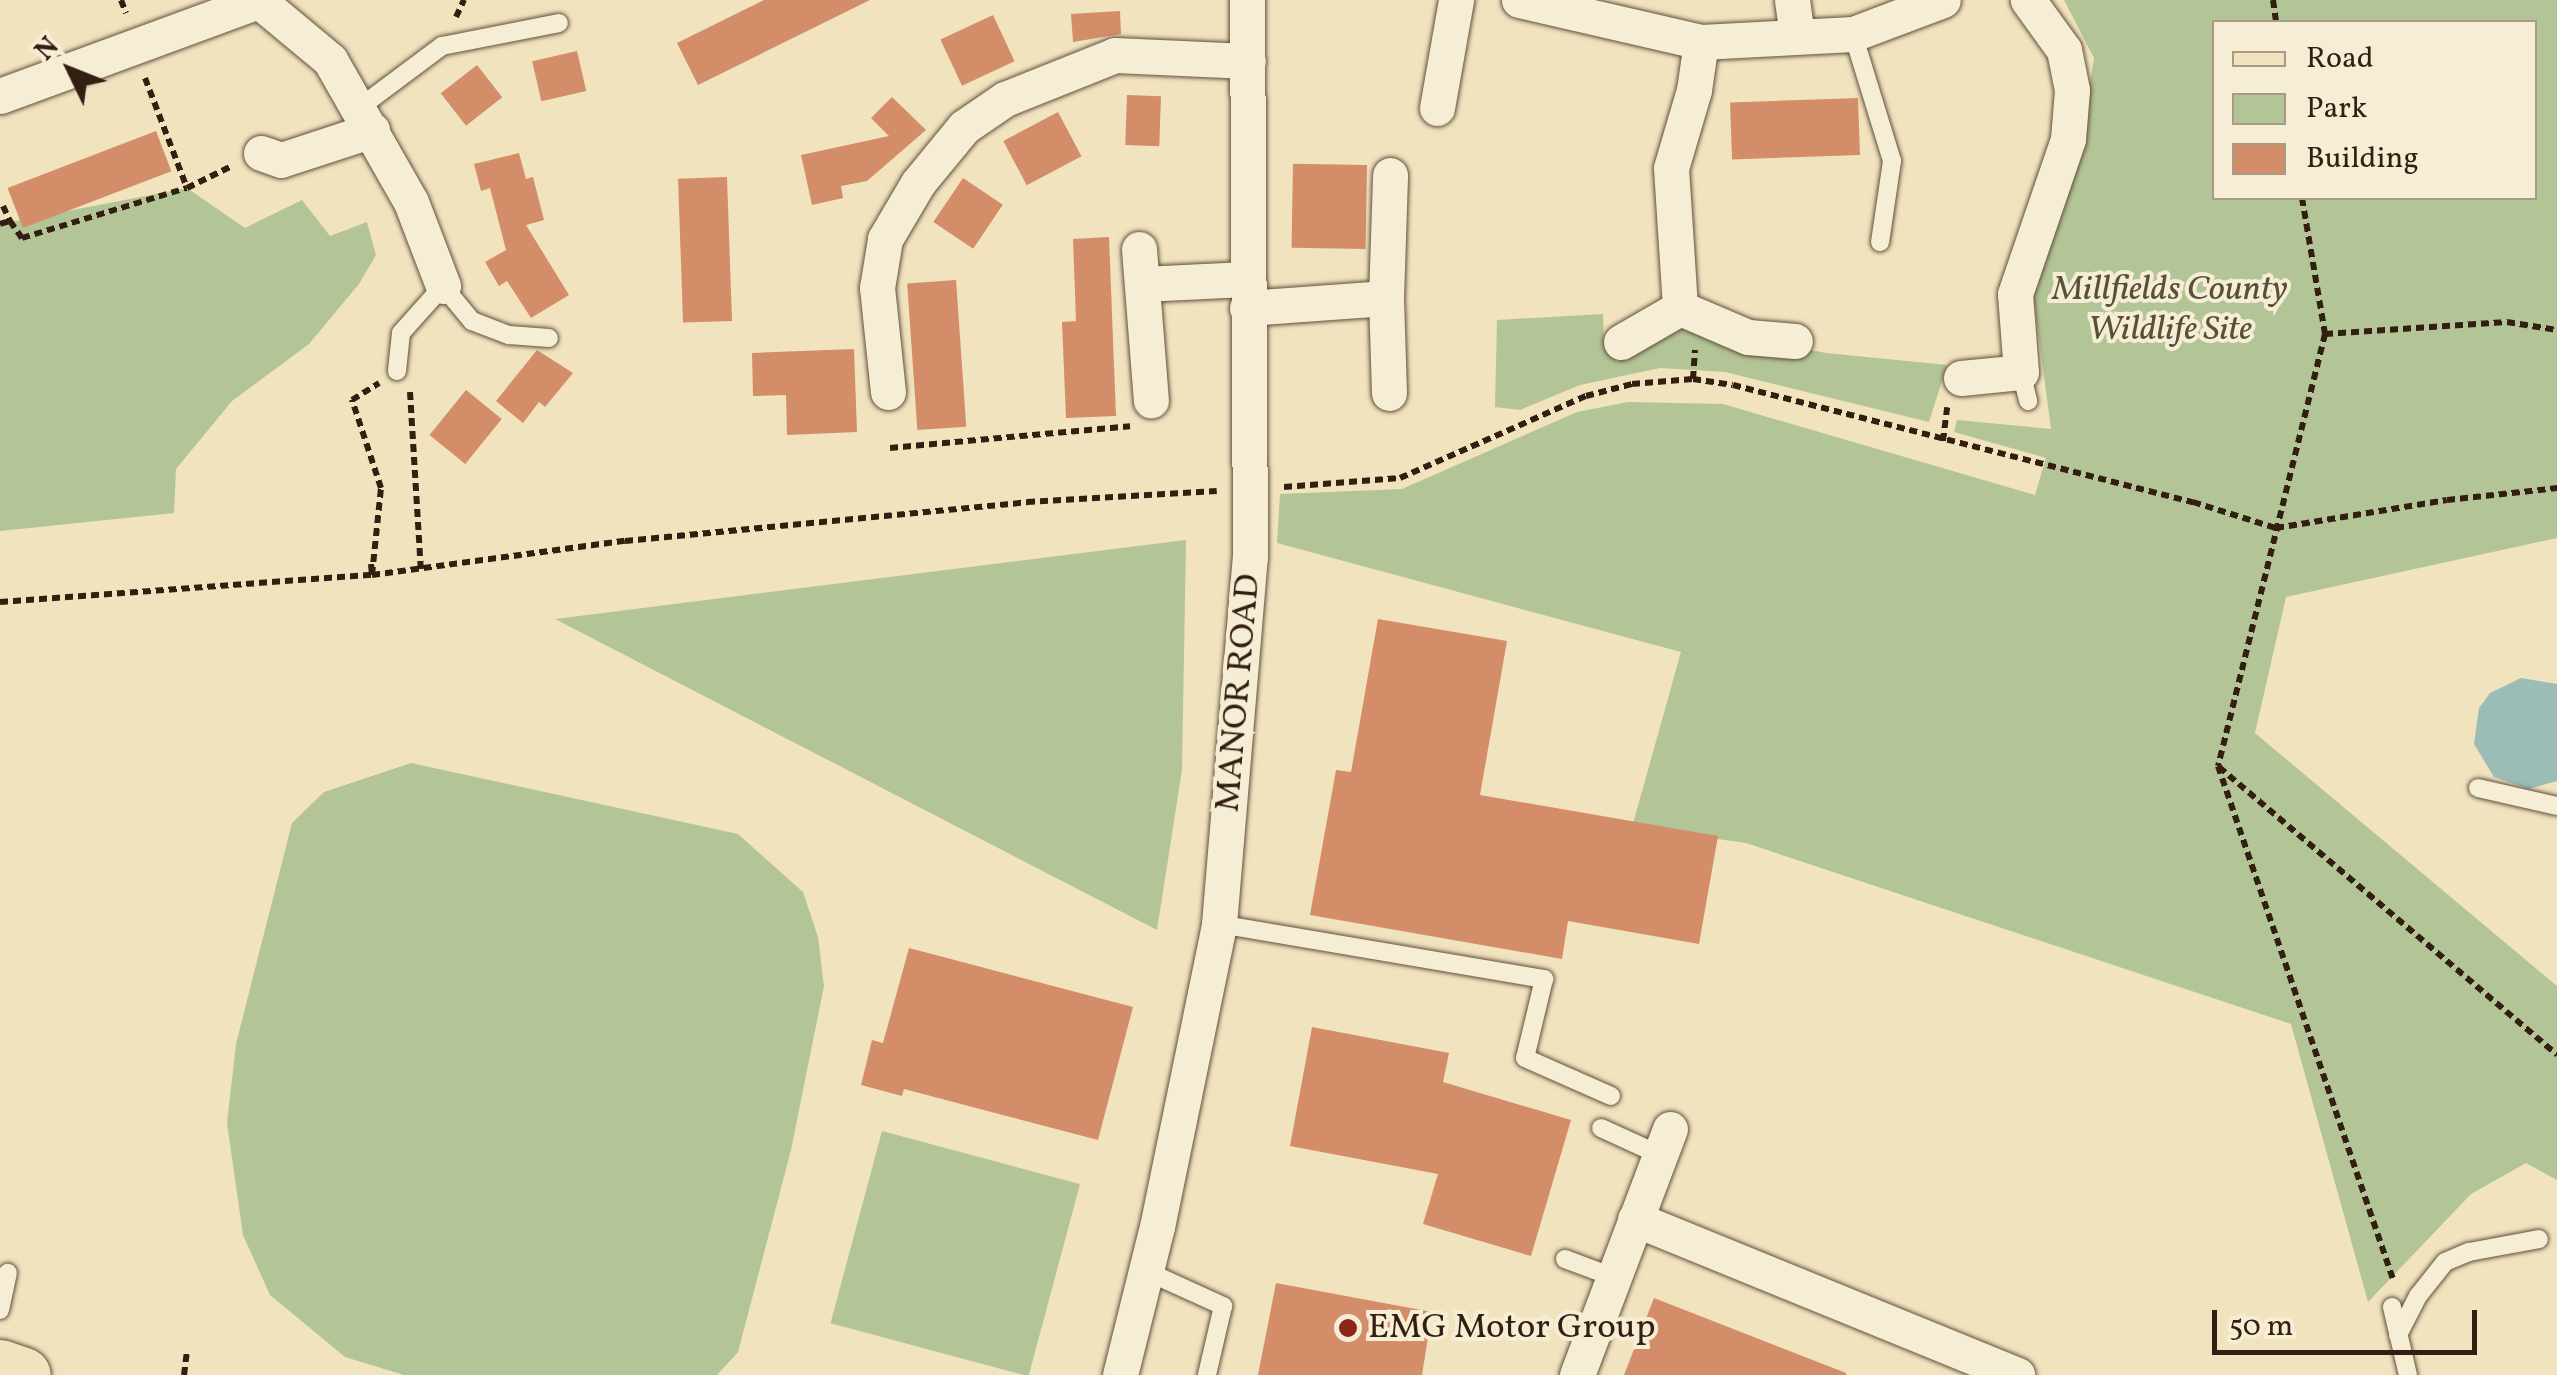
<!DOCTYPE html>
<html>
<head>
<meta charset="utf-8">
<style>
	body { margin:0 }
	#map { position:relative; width:2557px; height:1375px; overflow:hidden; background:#f1e3be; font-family:Vollkorn,serif }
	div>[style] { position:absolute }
	.green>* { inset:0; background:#b3c596; transform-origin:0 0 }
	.water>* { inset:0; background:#9bbdb6 }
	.building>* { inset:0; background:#d38d69; transform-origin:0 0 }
	.path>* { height:6px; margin-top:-3px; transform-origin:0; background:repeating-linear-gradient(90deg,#331e12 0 8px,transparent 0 13px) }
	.roads { filter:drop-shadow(0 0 2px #624f3d) drop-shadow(0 0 2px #624f3d) }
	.lane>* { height:18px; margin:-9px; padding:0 9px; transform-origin:9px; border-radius:9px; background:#f6edd5 }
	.street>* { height:35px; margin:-17.5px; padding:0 17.5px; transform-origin:17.5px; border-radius:17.5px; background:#f6edd5 }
	.primary>* { height:55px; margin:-27.5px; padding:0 27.5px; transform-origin:27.5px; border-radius:27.5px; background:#f1e3be }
	.dots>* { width:28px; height:28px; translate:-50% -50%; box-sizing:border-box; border:5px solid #f6edd5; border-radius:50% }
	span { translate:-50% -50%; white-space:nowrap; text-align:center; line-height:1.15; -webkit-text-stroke:8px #f6edd5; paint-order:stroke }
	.park-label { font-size:35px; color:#59503a; font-style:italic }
	.street-label { font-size:35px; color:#331e12 }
	.poi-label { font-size:35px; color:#331e12 }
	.left { translate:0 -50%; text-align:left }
	.legend { position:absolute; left:2212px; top:20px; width:325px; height:180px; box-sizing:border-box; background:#f6edd5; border:2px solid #a89a87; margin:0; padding:12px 18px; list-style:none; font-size:30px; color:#331e12 }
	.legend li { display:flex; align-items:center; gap:20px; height:50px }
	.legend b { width:50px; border:2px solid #a89a87 }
	.north { position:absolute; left:20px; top:20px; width:100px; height:100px; -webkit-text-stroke:8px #f6edd5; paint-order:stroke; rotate:313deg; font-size:28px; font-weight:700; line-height:40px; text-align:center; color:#331e12 }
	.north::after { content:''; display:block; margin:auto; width:35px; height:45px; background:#331e12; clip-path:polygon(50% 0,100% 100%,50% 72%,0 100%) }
	.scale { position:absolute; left:2212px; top:1310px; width:265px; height:45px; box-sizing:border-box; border:5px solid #331e12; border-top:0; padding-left:12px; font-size:30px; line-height:35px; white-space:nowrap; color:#331e12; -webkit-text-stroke:8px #f6edd5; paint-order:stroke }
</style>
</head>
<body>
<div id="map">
	<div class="green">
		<div style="clip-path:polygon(evenodd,2064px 0,2557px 0,2557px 538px,2286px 597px,2255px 733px,2557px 986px,2557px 1180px,2526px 1163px,2471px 1194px,2368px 1302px,2291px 1024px,1746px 843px,1632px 827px,1681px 652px,1277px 543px,1280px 494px,1402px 489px,1577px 412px,1628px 402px,1723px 404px,2035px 495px,2046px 458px,1954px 432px,1957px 420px,2051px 429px,2032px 286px,2080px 147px,2094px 58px,2064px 0,2214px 22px,2534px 22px,2534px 198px,2214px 198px,2214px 22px)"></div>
		<div style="clip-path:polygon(187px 188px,245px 228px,302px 200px,330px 236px,367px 222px,376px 255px,359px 284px,309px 344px,232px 401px,176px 469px,174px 513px,0 531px,0 224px)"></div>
		<div style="clip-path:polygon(1603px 314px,1604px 343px,1617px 362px,1679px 324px,1826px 353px,1947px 365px,1929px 422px,1725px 372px,1660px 368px,1580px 385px,1520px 410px,1495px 407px,1497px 320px)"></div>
		<div style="clip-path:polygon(1186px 540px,1182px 770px,1157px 930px,555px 619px)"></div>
		<div style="clip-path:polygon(411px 763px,738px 834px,803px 892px,818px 937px,824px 986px,791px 1150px,738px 1352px,717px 1375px,404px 1375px,345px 1357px,270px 1295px,243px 1235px,227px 1123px,236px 1044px,292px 823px,324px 792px)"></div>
		<div style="left:882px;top:1131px;width:205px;height:199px;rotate:15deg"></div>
	</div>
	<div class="water">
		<div style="clip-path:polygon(2521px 678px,2557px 684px,2557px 781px,2529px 789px,2494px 777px,2474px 744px,2479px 708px,2490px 693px)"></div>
	</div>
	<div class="building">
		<div style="clip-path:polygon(764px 0,870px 0,698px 85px,677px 43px)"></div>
		<div style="clip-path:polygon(1120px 11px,1121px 34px,1073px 42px,1071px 14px)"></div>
		<div style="left:993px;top:15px;width:51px;height:58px;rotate:65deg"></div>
		<div style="left:577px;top:51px;width:41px;height:46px;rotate:77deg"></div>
		<div style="left:477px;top:65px;width:41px;height:46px;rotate:52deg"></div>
		<div style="left:1127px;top:95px;width:34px;height:50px;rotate:2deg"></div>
		<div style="clip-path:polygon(892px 97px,926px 130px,867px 181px,841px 186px,843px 198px,812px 205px,801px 155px,889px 136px,871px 118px)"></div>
		<div style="left:1858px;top:98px;width:57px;height:128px;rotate:88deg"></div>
		<div style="left:1058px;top:112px;width:50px;height:62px;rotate:62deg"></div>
		<div style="left:156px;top:131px;width:43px;height:159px;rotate:69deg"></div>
		<div style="clip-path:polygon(519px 153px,526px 179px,533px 177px,544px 220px,526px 225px,569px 295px,531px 318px,507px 281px,499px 286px,485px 262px,506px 250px,490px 188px,481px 191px,474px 164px)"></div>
		<div style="left:1367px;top:165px;width:84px;height:74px;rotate:91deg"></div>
		<div style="left:727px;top:177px;width:144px;height:49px;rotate:88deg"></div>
		<div style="left:963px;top:178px;width:48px;height:53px;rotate:34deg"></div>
		<div style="clip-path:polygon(1109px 237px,1116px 416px,1066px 418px,1062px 322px,1076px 321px,1073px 239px)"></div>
		<div style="left:956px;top:280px;width:147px;height:49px;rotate:86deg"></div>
		<div style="clip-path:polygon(854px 349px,857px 432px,787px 435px,786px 395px,753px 396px,752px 353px)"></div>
		<div style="clip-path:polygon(537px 350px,573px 373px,545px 407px,539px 402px,523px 423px,496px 401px)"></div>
		<div style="left:466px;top:390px;width:46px;height:58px;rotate:39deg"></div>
		<div style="clip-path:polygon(1378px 619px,1507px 641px,1480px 795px,1718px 836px,1699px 944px,1568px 921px,1562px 959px,1310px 915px,1336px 770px,1351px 772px)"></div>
		<div style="clip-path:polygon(909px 948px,1133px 1007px,1098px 1140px,904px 1089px,902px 1096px,861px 1085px,872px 1040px,883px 1043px)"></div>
		<div style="clip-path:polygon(1312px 1027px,1449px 1053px,1443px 1082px,1571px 1120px,1531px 1256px,1423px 1224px,1438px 1174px,1290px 1146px)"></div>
		<div style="clip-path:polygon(1276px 1283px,1432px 1312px,1422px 1375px,1258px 1375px)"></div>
		<div style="clip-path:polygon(1654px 1298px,1846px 1373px,1846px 1375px,1624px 1375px)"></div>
	</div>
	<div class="path">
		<div style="left:121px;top:0;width:14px;rotate:69deg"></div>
		<div style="left:2273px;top:0;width:22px;rotate:82deg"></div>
		<div style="left:456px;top:17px;width:19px;rotate:-65deg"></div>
		<div style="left:145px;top:78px;width:118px;rotate:69.1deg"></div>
		<div style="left:2302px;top:198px;width:138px;rotate:80.4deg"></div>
		<div style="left:2325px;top:334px;width:445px;rotate:103.9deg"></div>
		<div style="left:2218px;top:766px;width:545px;rotate:71.17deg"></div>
		<div style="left:3px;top:206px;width:17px;rotate:65deg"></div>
		<div style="left:0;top:224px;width:10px;rotate:-17deg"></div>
		<div style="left:10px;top:221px;width:21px;rotate:55deg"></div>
		<div style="left:22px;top:238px;width:172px;rotate:-16.9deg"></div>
		<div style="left:187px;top:188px;width:50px;rotate:-26.1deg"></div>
		<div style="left:2325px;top:334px;width:182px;rotate:-3.8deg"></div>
		<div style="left:2507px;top:322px;width:51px;rotate:9.1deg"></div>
		<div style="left:1693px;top:379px;width:29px;rotate:-86deg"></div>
		<div style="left:410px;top:392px;width:179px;rotate:86.5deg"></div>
		<div style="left:1943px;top:441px;width:34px;rotate:-83deg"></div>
		<div style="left:890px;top:448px;width:241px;rotate:-5.2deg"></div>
		<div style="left:1284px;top:487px;width:116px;rotate:-4.4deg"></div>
		<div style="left:1400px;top:478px;width:203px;rotate:-23.8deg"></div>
		<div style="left:1586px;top:396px;width:48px;rotate:-14.6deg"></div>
		<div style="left:1632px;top:384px;width:61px;rotate:-4.7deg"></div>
		<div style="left:1693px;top:379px;width:40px;rotate:8.5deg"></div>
		<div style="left:1733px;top:385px;width:475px;rotate:14.3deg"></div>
		<div style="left:2193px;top:502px;width:87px;rotate:17.4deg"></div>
		<div style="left:2276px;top:528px;width:173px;rotate:-9.3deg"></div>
		<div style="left:2447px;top:500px;width:111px;rotate:-6.2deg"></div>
		<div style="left:371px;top:564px;width:11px;rotate:85deg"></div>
		<div style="left:372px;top:575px;width:87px;rotate:-84.1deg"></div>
		<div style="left:381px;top:488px;width:93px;rotate:-108.2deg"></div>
		<div style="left:352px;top:400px;width:32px;rotate:-32deg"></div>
		<div style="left:0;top:602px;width:373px;rotate:-4.2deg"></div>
		<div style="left:372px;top:575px;width:255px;rotate:-7.7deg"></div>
		<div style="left:625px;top:541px;width:404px;rotate:-5.5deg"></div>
		<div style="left:1027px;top:502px;width:190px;rotate:-3.3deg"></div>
		<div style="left:2219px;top:767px;width:444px;rotate:40.4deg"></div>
		<div style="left:184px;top:1375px;width:25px;rotate:-83deg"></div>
	</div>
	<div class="roads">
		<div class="lane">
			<div style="left:1853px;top:34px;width:133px;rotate:72.9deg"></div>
			<div style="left:1892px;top:161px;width:82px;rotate:98.4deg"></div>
			<div style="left:359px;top:108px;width:104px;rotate:-36.8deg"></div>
			<div style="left:442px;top:46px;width:119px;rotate:-11.1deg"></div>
			<div style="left:397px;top:371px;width:38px;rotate:-84deg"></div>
			<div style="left:401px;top:333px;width:63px;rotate:-48.2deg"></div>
			<div style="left:443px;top:286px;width:45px;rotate:50.4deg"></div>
			<div style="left:472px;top:321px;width:40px;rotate:21deg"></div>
			<div style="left:509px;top:335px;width:40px;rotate:4.3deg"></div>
			<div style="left:2021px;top:372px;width:30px;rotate:76deg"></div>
			<div style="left:2478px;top:788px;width:81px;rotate:12.8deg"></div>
			<div style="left:1219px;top:924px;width:330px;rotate:9.6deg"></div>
			<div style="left:1544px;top:979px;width:81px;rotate:103.5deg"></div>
			<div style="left:1525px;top:1058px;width:94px;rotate:23.8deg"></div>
			<div style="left:1601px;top:1128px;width:65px;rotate:24.6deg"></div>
			<div style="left:1565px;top:1259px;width:51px;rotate:20.6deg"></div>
			<div style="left:1146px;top:1271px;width:85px;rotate:24.4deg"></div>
			<div style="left:1223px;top:1306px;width:71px;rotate:103.1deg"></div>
			<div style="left:2392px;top:1307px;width:70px;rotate:76.8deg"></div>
			<div style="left:0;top:1310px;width:38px;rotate:-78deg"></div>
			<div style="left:2398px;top:1335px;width:44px;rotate:-62.9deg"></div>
			<div style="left:2418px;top:1296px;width:43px;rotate:-51.5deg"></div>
			<div style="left:2445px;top:1262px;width:26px;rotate:-23deg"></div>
			<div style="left:2469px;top:1252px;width:71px;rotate:-10.5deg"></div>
		</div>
		<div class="street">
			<div style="left:258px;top:0;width:94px;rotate:39.8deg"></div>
			<div style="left:330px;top:60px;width:163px;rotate:60.3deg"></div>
			<div style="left:411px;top:202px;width:90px;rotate:69.1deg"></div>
			<div style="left:1519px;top:0;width:187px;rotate:13deg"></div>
			<div style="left:1701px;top:42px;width:152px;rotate:-3deg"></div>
			<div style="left:1853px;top:34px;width:96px;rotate:-20.7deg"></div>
			<div style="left:1792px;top:0;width:37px;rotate:82deg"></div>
			<div style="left:1701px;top:42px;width:49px;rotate:98.3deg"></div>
			<div style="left:1694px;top:90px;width:81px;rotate:106.4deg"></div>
			<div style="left:1671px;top:168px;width:140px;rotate:86.3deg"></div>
			<div style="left:1680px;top:308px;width:74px;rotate:23.1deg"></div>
			<div style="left:1748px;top:337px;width:47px;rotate:4.9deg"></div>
			<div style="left:0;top:96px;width:275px;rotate:-20.2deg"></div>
			<div style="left:1437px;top:108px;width:110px;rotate:-80deg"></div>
			<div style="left:261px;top:153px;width:21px;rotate:19deg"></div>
			<div style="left:281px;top:160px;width:96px;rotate:-18.2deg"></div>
			<div style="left:1139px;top:249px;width:152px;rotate:85.5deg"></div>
			<div style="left:1142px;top:284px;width:104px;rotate:-2.8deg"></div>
			<div style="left:1247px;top:308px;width:139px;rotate:-4.1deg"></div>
			<div style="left:1621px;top:342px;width:68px;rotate:-30deg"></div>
			<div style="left:1961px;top:378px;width:60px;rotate:-5.7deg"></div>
			<div style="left:2021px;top:372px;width:78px;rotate:-94.4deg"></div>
			<div style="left:2015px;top:294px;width:164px;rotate:-71.1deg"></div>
			<div style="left:2068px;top:139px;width:49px;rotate:-85.3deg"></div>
			<div style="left:2072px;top:90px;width:41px;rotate:-101.3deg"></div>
			<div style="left:2064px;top:50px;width:62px;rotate:-125.8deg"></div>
			<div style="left:888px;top:392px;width:105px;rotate:-96deg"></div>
			<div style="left:877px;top:288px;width:50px;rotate:-80.7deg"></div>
			<div style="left:885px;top:239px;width:65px;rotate:-59.5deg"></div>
			<div style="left:918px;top:183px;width:72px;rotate:-50.6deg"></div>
			<div style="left:964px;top:127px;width:50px;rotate:-34.3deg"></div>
			<div style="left:1005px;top:99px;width:118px;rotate:-21.8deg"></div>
			<div style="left:1115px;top:55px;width:133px;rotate:2.6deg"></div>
			<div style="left:1389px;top:393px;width:95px;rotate:-91.8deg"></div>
			<div style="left:1386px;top:298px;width:123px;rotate:-88.1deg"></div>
			<div style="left:1635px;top:1219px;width:413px;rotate:22.2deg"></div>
			<div style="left:1120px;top:1375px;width:153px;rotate:-76deg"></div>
			<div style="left:1157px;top:1227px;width:309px;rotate:-78.4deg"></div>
			<div style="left:1219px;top:924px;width:368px;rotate:-85.2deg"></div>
			<div style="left:1250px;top:557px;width:557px;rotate:-90.31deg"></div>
			<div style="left:1577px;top:1375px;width:263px;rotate:-69.3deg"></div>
		</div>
		<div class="primary">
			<div style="left:0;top:1367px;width:24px;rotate:19deg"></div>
		</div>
	</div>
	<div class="dots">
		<div style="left:1348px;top:1328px;background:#8f2418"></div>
	</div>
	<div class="park-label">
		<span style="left:2170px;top:310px">Millfields County<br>Wildlife Site</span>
	</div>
	<div class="street-label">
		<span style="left:1239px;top:693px;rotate:-85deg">MANOR ROAD</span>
	</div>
	<div class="poi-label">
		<span class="left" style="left:1368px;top:1328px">EMG Motor Group</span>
	</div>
	<ul class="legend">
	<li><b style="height:12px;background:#f1e3be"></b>Road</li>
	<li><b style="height:28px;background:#b3c596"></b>Park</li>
	<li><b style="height:28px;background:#d38d69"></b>Building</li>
	</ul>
	<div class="north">N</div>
	<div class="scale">50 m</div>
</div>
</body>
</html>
